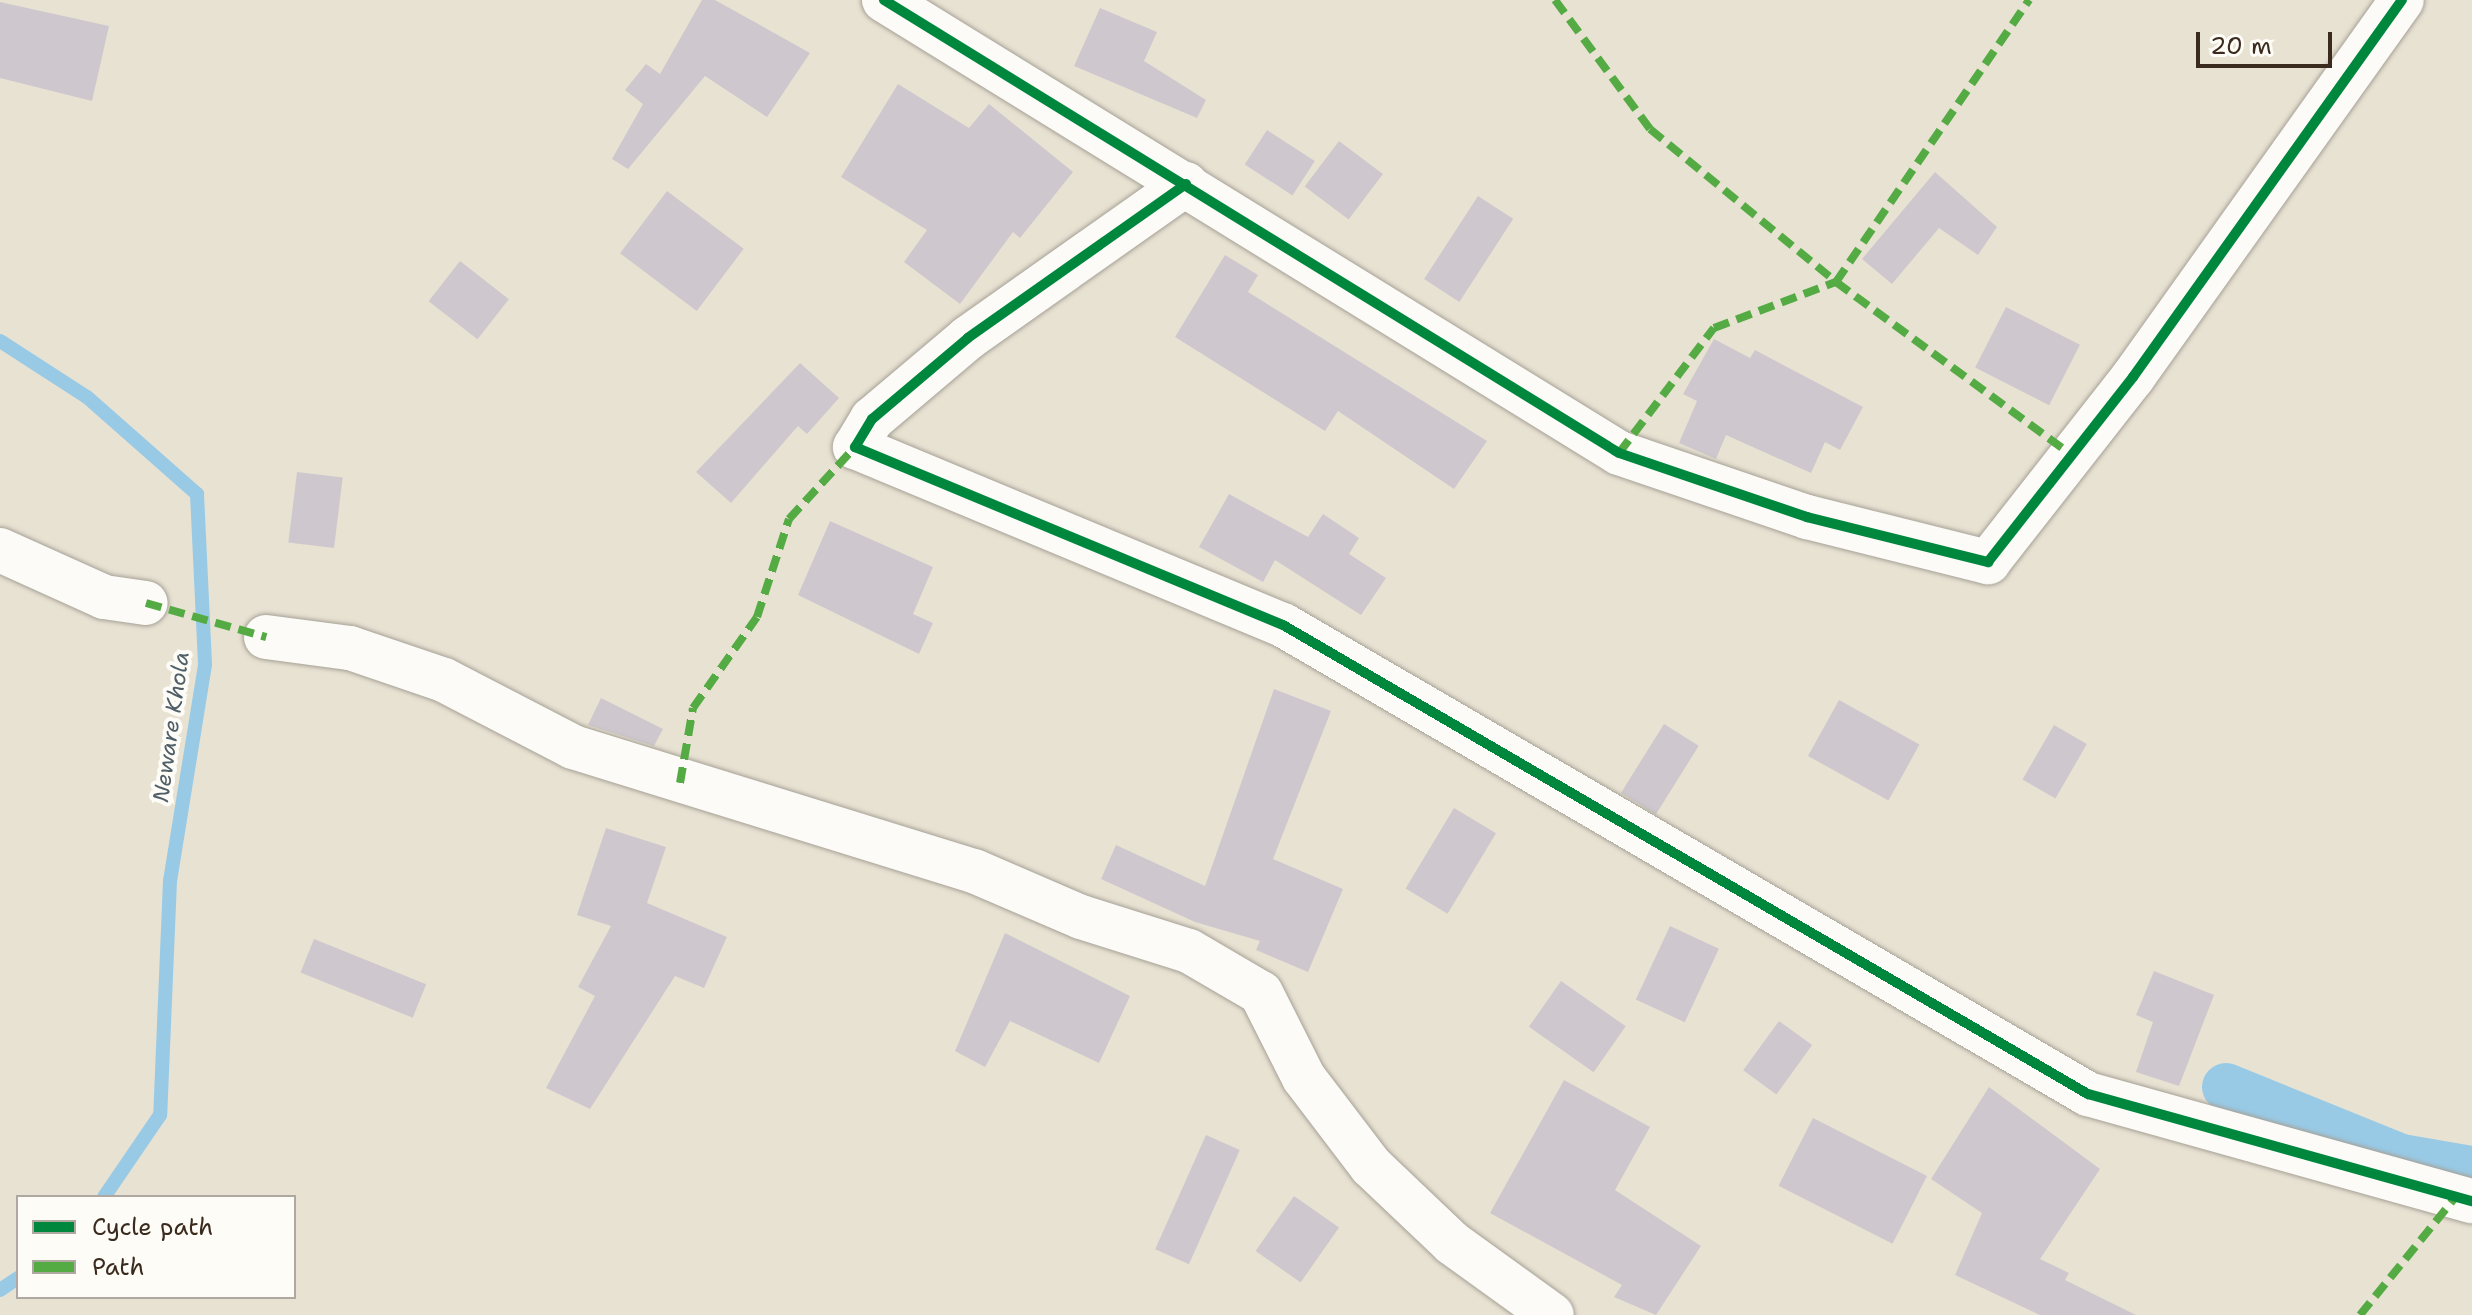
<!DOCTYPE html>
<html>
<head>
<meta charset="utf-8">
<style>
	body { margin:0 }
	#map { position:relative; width:2472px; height:1315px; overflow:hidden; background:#e8e2d3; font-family:"Shantell Sans",sans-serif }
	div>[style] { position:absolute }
	.stream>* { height:14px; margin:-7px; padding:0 7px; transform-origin:7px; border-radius:7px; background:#98cae6 }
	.canal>* { height:48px; margin:-24px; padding:0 24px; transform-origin:24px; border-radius:24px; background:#98cae6 }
	.building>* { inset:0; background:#cec8ce; transform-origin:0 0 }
	.roads { filter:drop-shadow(0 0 2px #a6a196) drop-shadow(0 0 2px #a6a196) }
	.street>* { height:44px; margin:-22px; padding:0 22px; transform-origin:22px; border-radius:22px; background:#fcfbf8 }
	.quiet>* { height:8px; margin-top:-4px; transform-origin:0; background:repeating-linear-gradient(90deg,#55ab43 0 16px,transparent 0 24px) }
	.cycleway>* { height:10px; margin:-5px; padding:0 5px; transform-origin:5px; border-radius:5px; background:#00873e }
	span { translate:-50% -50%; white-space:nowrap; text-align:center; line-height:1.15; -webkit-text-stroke:8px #fdfcf7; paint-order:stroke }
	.water-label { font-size:22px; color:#505e67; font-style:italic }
	.legend { position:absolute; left:16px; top:1195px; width:280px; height:104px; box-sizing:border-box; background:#fdfcf7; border:2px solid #afa8a0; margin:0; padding:10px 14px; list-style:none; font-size:24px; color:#3b2a1e }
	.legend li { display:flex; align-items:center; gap:16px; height:40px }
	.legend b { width:40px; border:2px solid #afa8a0 }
	.scale { position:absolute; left:2196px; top:32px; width:136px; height:36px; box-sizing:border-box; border:4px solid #3b2a1e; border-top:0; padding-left:10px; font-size:24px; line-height:28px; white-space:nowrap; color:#3b2a1e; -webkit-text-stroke:6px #fdfcf7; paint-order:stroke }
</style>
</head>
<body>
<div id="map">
	<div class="stream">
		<div style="left:0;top:341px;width:103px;rotate:32.8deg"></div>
		<div style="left:87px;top:397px;width:147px;rotate:41.4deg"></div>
		<div style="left:197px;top:494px;width:171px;rotate:87.3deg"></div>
		<div style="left:205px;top:665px;width:219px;rotate:99.2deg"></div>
		<div style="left:170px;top:881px;width:234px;rotate:92.4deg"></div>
		<div style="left:160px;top:1115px;width:99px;rotate:124.3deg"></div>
		<div style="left:0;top:1290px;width:22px;rotate:-34deg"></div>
	</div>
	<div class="canal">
		<div style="left:2226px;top:1087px;width:189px;rotate:22.1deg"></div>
		<div style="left:2401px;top:1158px;width:72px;rotate:9.6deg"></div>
	</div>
	<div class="building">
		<div style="clip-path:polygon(702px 0,715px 0,810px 53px,767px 117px,705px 76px,628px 169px,612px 159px,643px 104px,625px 90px,646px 64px,660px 74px)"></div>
		<div style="clip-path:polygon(0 2px,109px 26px,92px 101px,0 78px)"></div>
		<div style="clip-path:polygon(1100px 8px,1157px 32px,1144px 61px,1206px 100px,1197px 118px,1074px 66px)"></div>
		<div style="clip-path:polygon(898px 84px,969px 128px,989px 104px,1073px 172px,1020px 238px,1013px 232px,960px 304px,904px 262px,927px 230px,841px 177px)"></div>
		<div style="left:1267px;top:130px;width:57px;height:41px;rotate:33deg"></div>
		<div style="left:1339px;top:141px;width:55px;height:57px;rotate:37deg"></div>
		<div style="clip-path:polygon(1935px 172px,1997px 227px,1978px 255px,1939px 228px,1892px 284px,1862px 259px)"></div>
		<div style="left:667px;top:191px;width:96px;height:78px;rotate:37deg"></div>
		<div style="left:1478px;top:196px;width:42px;height:99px;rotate:33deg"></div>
		<div style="clip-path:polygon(1225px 255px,1258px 275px,1248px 292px,1487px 441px,1454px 489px,1338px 411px,1325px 431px,1175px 337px)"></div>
		<div style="left:460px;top:261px;width:62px;height:51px;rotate:38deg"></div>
		<div style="left:2006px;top:307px;width:83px;height:68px;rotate:27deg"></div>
		<div style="clip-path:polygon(1714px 339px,1750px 358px,1755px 350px,1863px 407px,1840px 450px,1825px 442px,1811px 473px,1726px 435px,1716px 459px,1679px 443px,1697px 401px,1683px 394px)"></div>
		<div style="clip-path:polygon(800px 363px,839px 398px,807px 434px,798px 426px,731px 503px,696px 472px)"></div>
		<div style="left:297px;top:472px;width:46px;height:71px;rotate:7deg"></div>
		<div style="clip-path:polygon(1229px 494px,1308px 537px,1323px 514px,1359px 538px,1349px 554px,1386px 578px,1361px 615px,1275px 560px,1263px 582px,1199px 547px)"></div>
		<div style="clip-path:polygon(830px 521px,933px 567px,913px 614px,933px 623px,919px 654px,798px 595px)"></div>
		<div style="clip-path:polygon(1274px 689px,1331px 711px,1273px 859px,1343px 889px,1308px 972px,1256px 950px,1260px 941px,1195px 922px,1101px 879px,1116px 845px,1205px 886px)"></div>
		<div style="clip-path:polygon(601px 698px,663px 729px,654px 746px,588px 725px)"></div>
		<div style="left:1839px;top:700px;width:92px;height:64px;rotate:29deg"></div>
		<div style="left:1664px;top:724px;width:41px;height:81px;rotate:32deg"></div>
		<div style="left:2054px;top:725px;width:38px;height:63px;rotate:30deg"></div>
		<div style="left:1454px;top:808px;width:49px;height:94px;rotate:31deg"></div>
		<div style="clip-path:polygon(606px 828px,666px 847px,647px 903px,727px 937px,704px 988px,675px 976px,590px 1109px,546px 1088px,595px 996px,578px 987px,611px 926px,577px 915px)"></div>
		<div style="left:1670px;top:926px;width:54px;height:81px;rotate:25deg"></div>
		<div style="clip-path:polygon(1005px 933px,1130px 996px,1099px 1063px,1010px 1021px,985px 1067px,955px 1051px)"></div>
		<div style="left:314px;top:939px;width:121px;height:36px;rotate:22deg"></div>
		<div style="clip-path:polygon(2154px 971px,2214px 995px,2179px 1086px,2136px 1072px,2153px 1022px,2136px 1015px)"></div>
		<div style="left:1561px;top:981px;width:79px;height:56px;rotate:35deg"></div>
		<div style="left:1779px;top:1021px;width:41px;height:61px;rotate:36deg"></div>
		<div style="clip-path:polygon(1564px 1080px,1650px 1127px,1615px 1190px,1701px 1246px,1656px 1315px,1614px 1297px,1622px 1285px,1490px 1213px)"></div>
		<div style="clip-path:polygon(1989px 1087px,2100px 1169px,2040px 1259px,2069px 1273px,2065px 1280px,2136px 1315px,2040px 1315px,1955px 1275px,1982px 1213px,1931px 1179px)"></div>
		<div style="left:1813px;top:1118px;width:128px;height:76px;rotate:27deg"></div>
		<div style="left:1206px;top:1135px;width:37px;height:125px;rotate:24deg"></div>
		<div style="left:1294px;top:1196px;width:55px;height:67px;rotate:35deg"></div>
	</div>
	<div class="roads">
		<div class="street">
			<div style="left:884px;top:0;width:863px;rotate:31.65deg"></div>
			<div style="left:1619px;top:453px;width:199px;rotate:18.8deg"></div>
			<div style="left:1807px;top:517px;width:187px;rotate:14deg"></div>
			<div style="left:1988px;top:562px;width:235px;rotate:-51.9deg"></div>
			<div style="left:2133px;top:377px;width:463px;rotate:-54.5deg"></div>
			<div style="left:1186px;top:184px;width:267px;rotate:144.8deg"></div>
			<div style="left:968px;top:338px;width:126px;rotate:139.8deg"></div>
			<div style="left:872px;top:419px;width:33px;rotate:121deg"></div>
			<div style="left:855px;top:447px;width:464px;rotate:22.6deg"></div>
			<div style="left:1283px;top:625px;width:932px;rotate:30.23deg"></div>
			<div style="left:2088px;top:1094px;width:399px;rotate:15.6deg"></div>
			<div style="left:0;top:550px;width:114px;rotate:24.3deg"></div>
			<div style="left:104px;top:597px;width:42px;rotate:8.1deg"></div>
			<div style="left:266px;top:637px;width:85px;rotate:7.5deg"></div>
			<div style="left:350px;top:648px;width:99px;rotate:18.8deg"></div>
			<div style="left:444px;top:680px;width:145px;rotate:27.4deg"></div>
			<div style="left:573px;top:747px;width:420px;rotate:17.2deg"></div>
			<div style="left:974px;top:871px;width:116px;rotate:23.3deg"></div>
			<div style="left:1081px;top:917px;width:113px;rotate:17.5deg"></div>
			<div style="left:1189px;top:951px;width:83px;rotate:30.3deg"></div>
			<div style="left:1261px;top:993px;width:95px;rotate:63.2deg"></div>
			<div style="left:1304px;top:1078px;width:111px;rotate:52.7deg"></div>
			<div style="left:1371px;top:1166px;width:112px;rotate:43.5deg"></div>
			<div style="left:1452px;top:1243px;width:123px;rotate:35.8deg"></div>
		</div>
	</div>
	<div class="quiet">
		<div style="left:1555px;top:0;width:160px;rotate:53.6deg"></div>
		<div style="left:1650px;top:129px;width:241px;rotate:39.4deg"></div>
		<div style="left:1836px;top:282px;width:289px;rotate:36.3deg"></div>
		<div style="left:1619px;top:453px;width:157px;rotate:-52.8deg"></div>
		<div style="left:1714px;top:328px;width:130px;rotate:-20.7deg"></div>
		<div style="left:1836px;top:282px;width:342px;rotate:-55.6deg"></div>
		<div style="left:146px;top:603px;width:125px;rotate:15.8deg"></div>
		<div style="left:680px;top:783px;width:76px;rotate:-80.2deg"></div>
		<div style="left:693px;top:708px;width:111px;rotate:-54.9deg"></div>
		<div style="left:757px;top:617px;width:103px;rotate:-71.9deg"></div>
		<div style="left:789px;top:519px;width:98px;rotate:-47.5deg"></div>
		<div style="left:2360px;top:1315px;width:149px;rotate:-51deg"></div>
	</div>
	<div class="cycleway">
		<div style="left:884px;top:0;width:863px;rotate:31.65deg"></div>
		<div style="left:1619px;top:453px;width:199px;rotate:18.8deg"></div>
		<div style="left:1807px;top:517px;width:187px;rotate:14deg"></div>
		<div style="left:1988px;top:562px;width:235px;rotate:-51.9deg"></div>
		<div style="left:2133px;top:377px;width:463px;rotate:-54.5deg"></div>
		<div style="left:1186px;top:184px;width:267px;rotate:144.8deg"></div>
		<div style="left:968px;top:338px;width:126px;rotate:139.8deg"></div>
		<div style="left:872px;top:419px;width:33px;rotate:121deg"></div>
		<div style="left:855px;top:447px;width:464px;rotate:22.6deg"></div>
		<div style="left:1283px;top:625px;width:932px;rotate:30.23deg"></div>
		<div style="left:2088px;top:1094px;width:399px;rotate:15.6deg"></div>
	</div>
	<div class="water-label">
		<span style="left:171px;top:727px;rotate:-82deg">Neware Khola</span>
	</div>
	<ul class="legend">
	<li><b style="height:10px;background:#00873e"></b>Cycle path</li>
	<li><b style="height:10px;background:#55ab43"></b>Path</li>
	</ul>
	<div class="scale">20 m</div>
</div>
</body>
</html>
